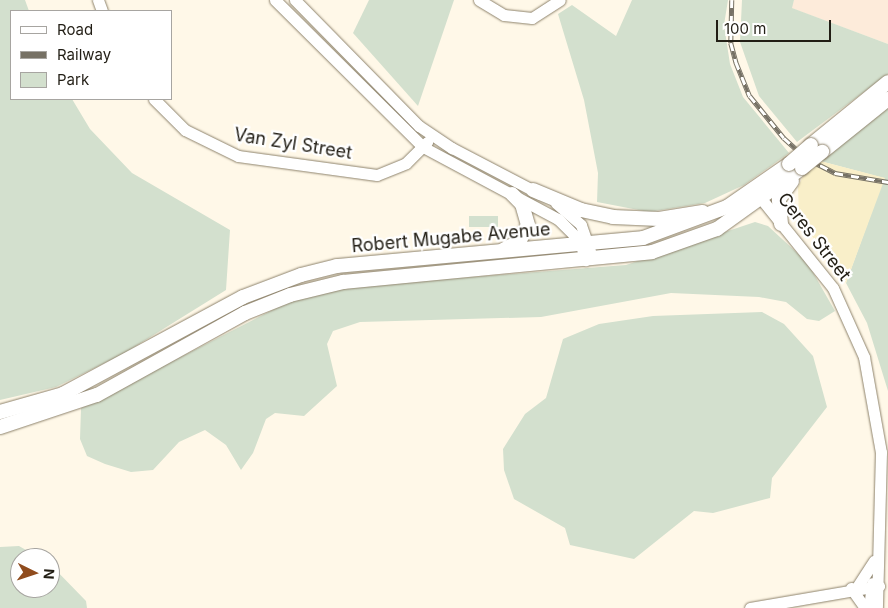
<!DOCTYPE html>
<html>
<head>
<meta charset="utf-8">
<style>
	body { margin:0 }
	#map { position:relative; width:888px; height:608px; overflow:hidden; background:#fff8e8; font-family:Inter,sans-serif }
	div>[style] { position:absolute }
	.education>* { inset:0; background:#fdebda }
	.green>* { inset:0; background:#d3e0ce; transform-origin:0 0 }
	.sand>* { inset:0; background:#f9efc9 }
	.roads { filter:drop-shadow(0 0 1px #8e836c) drop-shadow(0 0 1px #8e836c) }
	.minor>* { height:11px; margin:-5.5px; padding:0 5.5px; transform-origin:5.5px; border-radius:5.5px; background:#fff }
	.major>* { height:14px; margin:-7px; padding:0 7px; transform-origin:7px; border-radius:7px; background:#fff }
	.rail>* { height:4.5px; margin-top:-2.25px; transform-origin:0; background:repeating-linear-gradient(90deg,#fff 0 8px,#767165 0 16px); box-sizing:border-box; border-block:1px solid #767165 }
	.bridges { filter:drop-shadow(0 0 1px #8e836c) drop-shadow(0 0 1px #8e836c) }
	.major-bridge>* { height:14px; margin:-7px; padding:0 7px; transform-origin:7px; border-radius:7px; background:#fff }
	span { translate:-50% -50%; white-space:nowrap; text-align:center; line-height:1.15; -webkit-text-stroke:4.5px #fff; paint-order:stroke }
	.street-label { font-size:18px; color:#221e15 }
	.legend { position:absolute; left:10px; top:10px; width:162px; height:90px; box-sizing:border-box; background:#fff; border:1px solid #a7a5a1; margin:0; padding:6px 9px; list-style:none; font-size:15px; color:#221e15 }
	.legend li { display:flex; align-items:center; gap:10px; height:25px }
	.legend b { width:25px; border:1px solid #a7a5a1 }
	.north { position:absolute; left:10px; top:548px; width:50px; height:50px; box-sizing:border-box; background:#fff; border:1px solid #a7a5a1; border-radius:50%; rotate:94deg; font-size:14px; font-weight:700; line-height:20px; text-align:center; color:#221e15 }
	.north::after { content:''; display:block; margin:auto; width:18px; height:22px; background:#904c1e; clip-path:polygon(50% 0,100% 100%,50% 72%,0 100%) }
	.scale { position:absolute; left:716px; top:20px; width:115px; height:22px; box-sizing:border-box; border:2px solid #221e15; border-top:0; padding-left:6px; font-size:15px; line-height:18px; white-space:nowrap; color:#221e15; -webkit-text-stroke:4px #fff; paint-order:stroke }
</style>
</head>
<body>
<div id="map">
	<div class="education">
		<div style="clip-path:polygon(794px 0,888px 0,888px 44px,791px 8px)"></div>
	</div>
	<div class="green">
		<div style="clip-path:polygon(0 0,25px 0,29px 11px,11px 11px,11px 99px,72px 99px,90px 129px,132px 173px,230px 230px,226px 290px,123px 354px,56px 387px,0 400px)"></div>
		<div style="clip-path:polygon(369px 0,454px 0,418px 106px,353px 33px)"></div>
		<div style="clip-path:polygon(632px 0,728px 0,724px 25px,730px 64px,743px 97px,789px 153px,744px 185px,705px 203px,649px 212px,597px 202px,598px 173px,584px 100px,558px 14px,572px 5px,616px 36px)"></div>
		<div style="clip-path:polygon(742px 0,794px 0,792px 8px,888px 44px,888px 74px,797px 142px,759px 96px,740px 42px)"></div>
		<div style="clip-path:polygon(888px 108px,888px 391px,867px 323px,846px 283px,884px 178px,820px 161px)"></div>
		<div style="left:498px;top:216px;width:11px;height:29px;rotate:90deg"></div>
		<div style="clip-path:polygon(755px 222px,768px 226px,807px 262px,835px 311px,819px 321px,807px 319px,786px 302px,759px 297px,671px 293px,541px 317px,360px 322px,333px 331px,327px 344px,337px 386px,304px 416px,275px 413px,266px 419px,253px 453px,241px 470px,226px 445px,205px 430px,179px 442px,153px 470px,131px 472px,105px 464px,87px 456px,80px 439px,81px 408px,292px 300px,358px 286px,626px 265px)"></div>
		<div style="clip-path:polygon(762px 312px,784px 324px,813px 356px,827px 407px,772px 478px,770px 498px,713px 513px,694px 511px,634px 559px,570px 545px,565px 528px,514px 499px,504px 470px,503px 449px,525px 414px,546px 398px,563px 339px,599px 324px,653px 316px)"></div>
		<div style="clip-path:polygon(19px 546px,40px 558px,20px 558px,20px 588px,50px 588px,50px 564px,86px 601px,87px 608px,0 608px,0 547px)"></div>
	</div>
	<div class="sand">
		<div style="clip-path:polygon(820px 161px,885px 178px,846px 283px,799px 218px,798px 187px,804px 174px)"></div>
	</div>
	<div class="roads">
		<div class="minor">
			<div style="left:98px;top:0;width:12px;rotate:70deg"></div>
			<div style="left:275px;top:0;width:209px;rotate:44.8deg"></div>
			<div style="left:423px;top:147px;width:153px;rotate:28.1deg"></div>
			<div style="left:558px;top:219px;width:31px;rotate:45deg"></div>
			<div style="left:580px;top:241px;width:20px;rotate:75deg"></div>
			<div style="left:295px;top:0;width:177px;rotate:45.5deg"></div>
			<div style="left:419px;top:126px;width:40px;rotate:34deg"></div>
			<div style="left:452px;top:148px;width:99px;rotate:27.6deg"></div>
			<div style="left:479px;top:0;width:29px;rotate:31deg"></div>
			<div style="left:504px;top:15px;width:28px;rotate:6deg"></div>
			<div style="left:532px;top:18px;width:33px;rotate:-33deg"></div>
			<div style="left:154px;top:99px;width:44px;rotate:45deg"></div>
			<div style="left:185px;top:130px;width:59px;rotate:26.1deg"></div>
			<div style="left:238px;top:156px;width:140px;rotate:7.8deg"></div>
			<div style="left:377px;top:175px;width:31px;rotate:-22deg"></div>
			<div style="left:406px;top:163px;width:30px;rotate:-45deg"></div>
			<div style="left:755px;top:191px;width:124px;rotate:51.2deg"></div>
			<div style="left:833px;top:288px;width:76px;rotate:65.8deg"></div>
			<div style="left:864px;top:357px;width:97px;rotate:79.9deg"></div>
			<div style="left:881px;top:452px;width:156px;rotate:91.5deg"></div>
			<div style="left:556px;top:203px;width:33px;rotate:41deg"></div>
			<div style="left:581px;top:225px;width:28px;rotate:71deg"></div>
			<div style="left:857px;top:587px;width:31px;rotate:-57deg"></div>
			<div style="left:851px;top:588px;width:24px;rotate:55deg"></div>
			<div style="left:750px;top:608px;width:131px;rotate:-9.7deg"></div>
			<div style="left:869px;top:608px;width:25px;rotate:-83deg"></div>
		</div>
		<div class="major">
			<div style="left:811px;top:145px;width:99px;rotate:-39.3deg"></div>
			<div style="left:822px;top:152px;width:85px;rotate:-38.8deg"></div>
			<div style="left:533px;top:190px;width:52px;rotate:22.6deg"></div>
			<div style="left:581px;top:210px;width:33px;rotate:12deg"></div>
			<div style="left:613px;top:217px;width:46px;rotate:2.5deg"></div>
			<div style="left:659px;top:219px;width:44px;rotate:-9.2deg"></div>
			<div style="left:781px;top:224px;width:25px;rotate:-95deg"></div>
			<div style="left:779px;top:199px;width:22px;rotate:-54deg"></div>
			<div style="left:503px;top:250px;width:18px;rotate:-27deg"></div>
			<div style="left:519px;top:242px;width:19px;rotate:-62deg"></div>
			<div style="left:528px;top:225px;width:22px;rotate:-106deg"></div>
			<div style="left:522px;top:204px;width:14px;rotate:-135deg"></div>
			<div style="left:0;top:412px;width:66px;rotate:-15.9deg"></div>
			<div style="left:63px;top:394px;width:204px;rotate:-28.3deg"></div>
			<div style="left:243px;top:297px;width:62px;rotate:-20.8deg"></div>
			<div style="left:301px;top:275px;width:37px;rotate:-14deg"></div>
			<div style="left:337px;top:266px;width:307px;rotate:-5.2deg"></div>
			<div style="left:643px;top:238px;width:90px;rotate:-20.3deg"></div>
			<div style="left:727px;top:207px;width:75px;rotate:-34.7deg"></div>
			<div style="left:0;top:427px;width:102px;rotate:-18.3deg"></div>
			<div style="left:97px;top:395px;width:169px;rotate:-29deg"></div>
			<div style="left:245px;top:313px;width:48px;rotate:-21.8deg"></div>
			<div style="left:290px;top:295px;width:55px;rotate:-13.8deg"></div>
			<div style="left:343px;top:282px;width:310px;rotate:-5.5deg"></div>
			<div style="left:652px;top:252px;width:69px;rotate:-19.5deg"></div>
			<div style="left:717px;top:229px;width:105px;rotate:-35.7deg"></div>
		</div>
	</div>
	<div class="rail">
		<div style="left:732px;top:0;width:43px;rotate:91.3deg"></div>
		<div style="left:731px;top:43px;width:20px;rotate:75deg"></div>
		<div style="left:736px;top:62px;width:37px;rotate:68deg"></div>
		<div style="left:750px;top:96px;width:54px;rotate:51deg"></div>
		<div style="left:784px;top:138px;width:30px;rotate:42deg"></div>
		<div style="left:806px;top:158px;width:33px;rotate:27deg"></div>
		<div style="left:835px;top:173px;width:54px;rotate:9.6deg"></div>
	</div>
	<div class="bridges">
		<div class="major-bridge">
			<div style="left:789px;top:164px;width:29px;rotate:-41deg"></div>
			<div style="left:802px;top:168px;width:26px;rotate:-39deg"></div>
		</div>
	</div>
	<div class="street-label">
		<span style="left:293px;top:144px;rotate:9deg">Van Zyl Street</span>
		<span style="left:814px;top:237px;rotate:52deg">Ceres Street</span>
		<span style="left:451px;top:238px;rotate:-5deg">Robert Mugabe Avenue</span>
	</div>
	<ul class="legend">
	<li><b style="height:6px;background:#fff"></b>Road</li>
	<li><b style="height:6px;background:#767165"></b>Railway</li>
	<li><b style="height:14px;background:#d3e0ce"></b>Park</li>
	</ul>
	<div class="north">N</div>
	<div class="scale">100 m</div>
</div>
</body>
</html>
